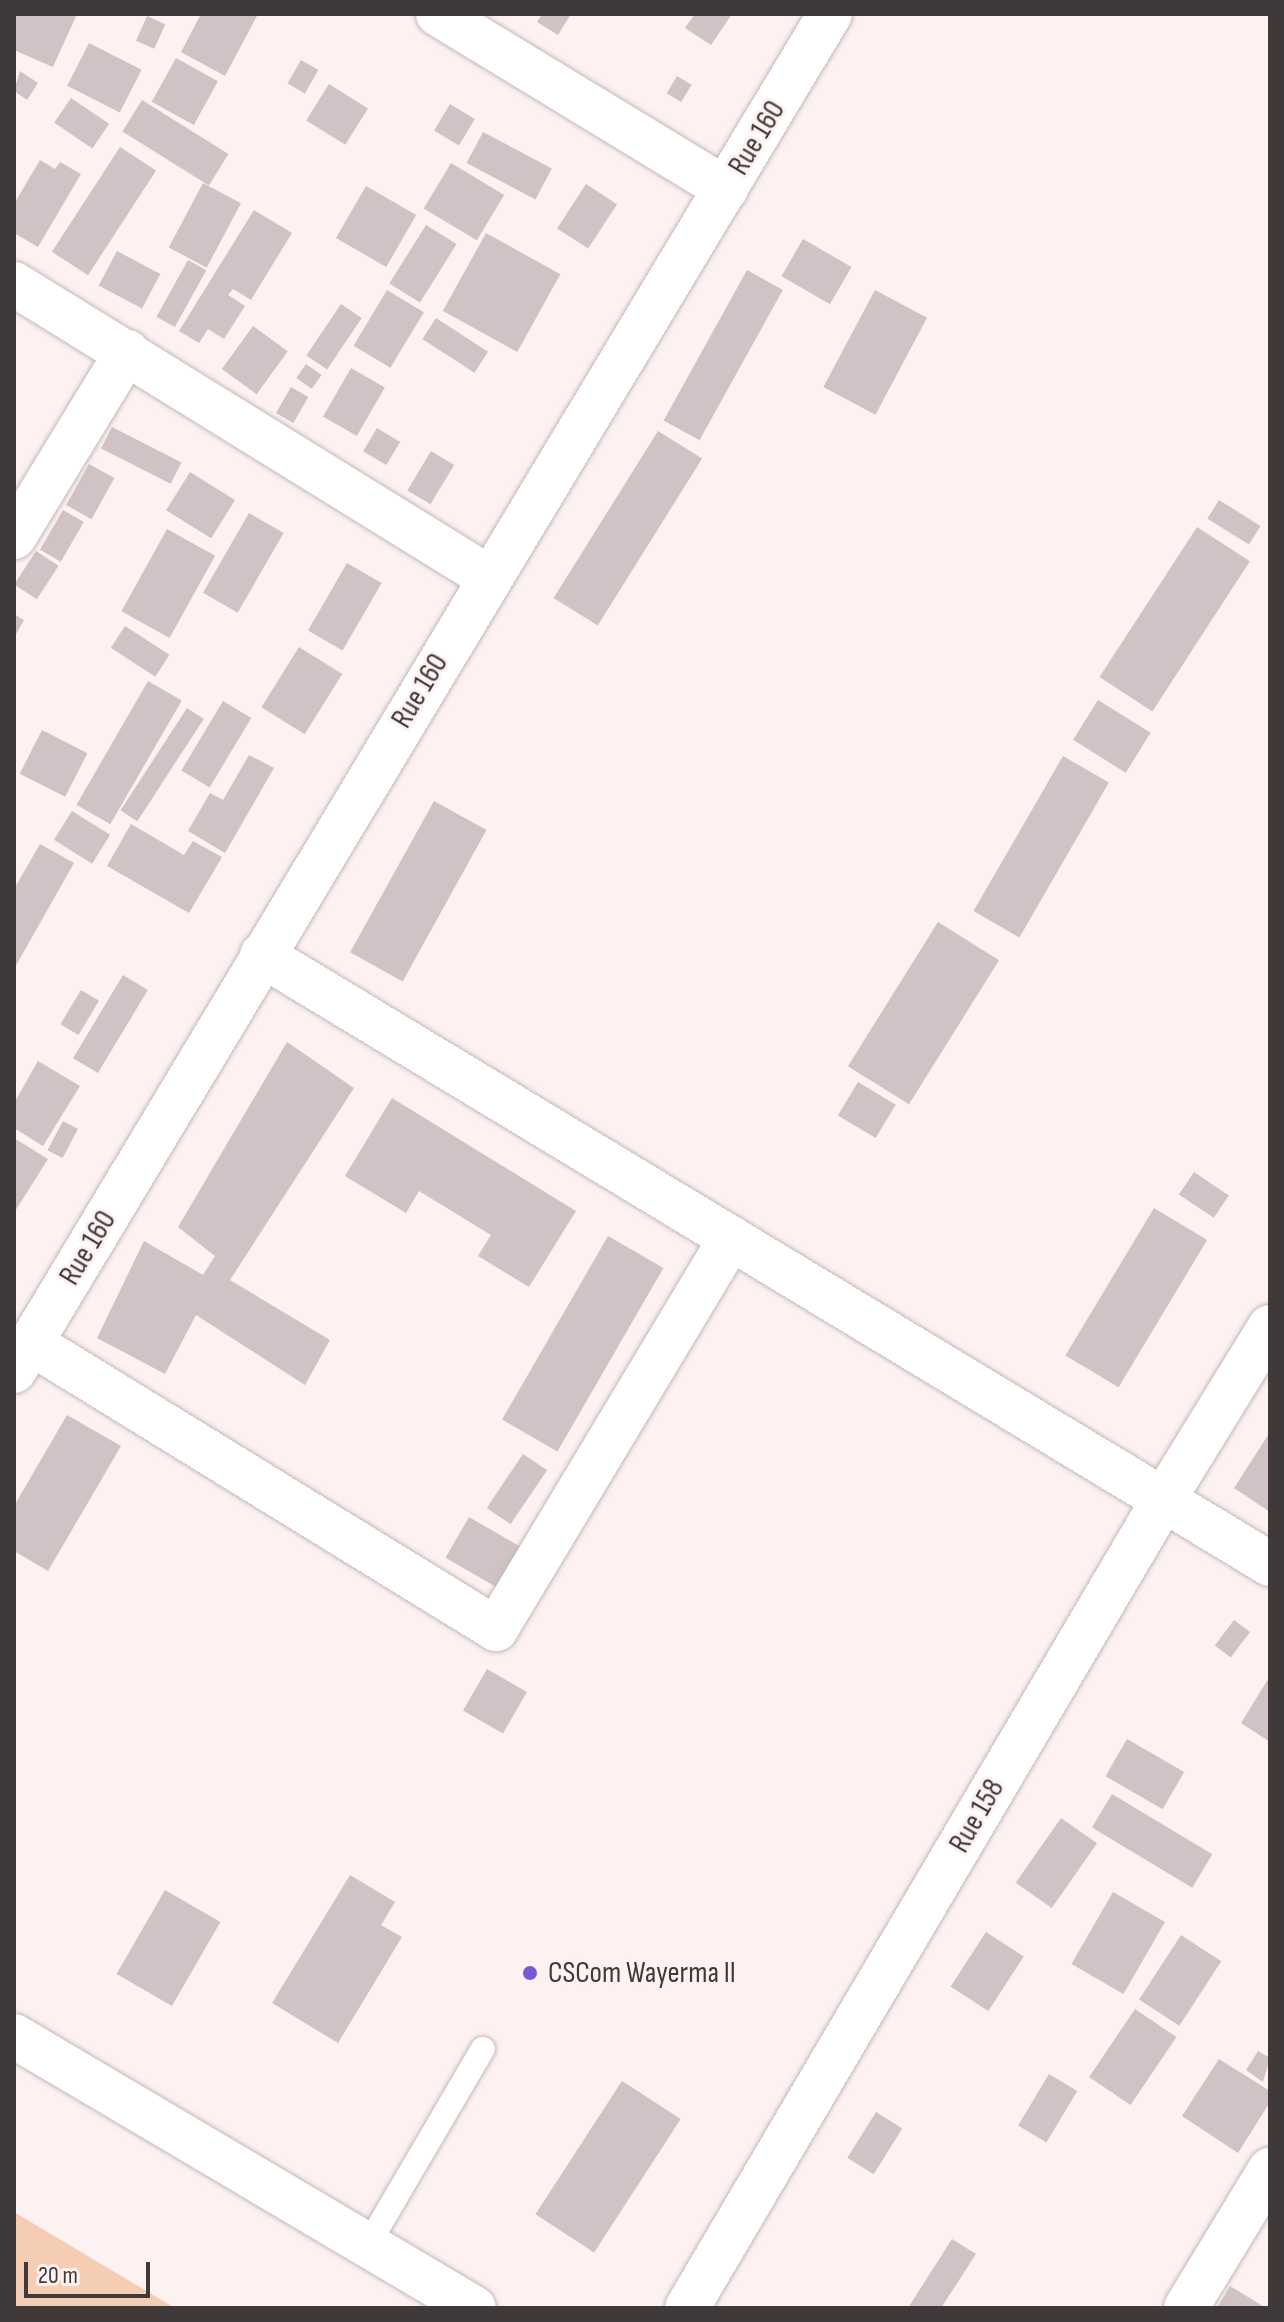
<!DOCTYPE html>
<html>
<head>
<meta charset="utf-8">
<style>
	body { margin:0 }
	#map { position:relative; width:1284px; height:2322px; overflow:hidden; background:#fdf1f1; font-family:"Sofia Sans Condensed",sans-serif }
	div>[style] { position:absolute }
	.green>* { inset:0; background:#f4cdb2 }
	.building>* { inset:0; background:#d0c2c5; transform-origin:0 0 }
	.roads { filter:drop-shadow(0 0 2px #c6b8b7) drop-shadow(0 0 2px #c6b8b7) }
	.service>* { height:24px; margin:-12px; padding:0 12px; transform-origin:12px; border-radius:12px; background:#fff }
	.minor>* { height:44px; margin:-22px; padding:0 22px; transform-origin:22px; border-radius:22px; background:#fff }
	.tertiary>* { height:44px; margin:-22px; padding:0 22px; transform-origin:22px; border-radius:22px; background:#fff }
	.dots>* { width:22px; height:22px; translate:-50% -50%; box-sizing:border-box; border:4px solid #fdf1f1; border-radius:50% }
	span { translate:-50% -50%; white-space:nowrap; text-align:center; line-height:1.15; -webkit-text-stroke:6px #fdf1f1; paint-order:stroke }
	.street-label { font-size:30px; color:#3f3a39 }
	.poi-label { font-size:30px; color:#3f3a39 }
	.left { translate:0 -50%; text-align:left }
	.frame { position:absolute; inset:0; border:16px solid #3f3a39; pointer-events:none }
	.scale { position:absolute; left:24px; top:2262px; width:126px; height:36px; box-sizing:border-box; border:4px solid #3f3a39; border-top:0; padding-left:10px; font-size:24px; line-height:28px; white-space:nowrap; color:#3f3a39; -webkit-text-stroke:6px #fdf1f1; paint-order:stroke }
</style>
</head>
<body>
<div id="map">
	<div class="green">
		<div style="clip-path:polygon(14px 2212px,175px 2308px,14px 2308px)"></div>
	</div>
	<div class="building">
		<div style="clip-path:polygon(14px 14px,77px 14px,53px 67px,14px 50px)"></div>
		<div style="clip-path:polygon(201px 14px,258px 14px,225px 76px,181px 52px)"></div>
		<div style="clip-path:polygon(542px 14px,571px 14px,558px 35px,537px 22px)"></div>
		<div style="clip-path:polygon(695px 14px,732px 14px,711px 45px,685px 28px)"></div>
		<div style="left:147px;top:16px;width:20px;height:27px;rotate:24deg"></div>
		<div style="left:89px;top:43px;width:59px;height:48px;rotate:27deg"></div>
		<div style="left:176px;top:58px;width:48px;height:50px;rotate:29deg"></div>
		<div style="left:301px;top:60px;width:20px;height:27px;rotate:30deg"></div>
		<div style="clip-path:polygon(20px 71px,38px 83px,27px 100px,14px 91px)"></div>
		<div style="left:677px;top:76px;width:17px;height:20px;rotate:31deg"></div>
		<div style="left:329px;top:84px;width:46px;height:43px;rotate:32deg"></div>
		<div style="left:71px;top:98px;width:46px;height:30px;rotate:34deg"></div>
		<div style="left:142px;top:100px;width:102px;height:37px;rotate:32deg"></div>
		<div style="left:450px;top:104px;width:29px;height:31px;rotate:31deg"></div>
		<div style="left:483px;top:132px;width:78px;height:35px;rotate:28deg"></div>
		<div style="left:120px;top:147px;width:43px;height:125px;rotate:33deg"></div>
		<div style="clip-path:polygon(40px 160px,55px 169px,60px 162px,81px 174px,38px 247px,14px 233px,14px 204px)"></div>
		<div style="left:451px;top:163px;width:62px;height:53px;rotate:31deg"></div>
		<div style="left:203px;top:183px;width:43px;height:73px;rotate:28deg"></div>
		<div style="left:586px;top:184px;width:37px;height:53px;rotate:33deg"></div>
		<div style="left:366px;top:186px;width:58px;height:60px;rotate:30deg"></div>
		<div style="clip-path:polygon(254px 210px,292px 233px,251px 300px,233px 289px,228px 295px,245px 306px,224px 339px,208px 329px,199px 343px,179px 331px)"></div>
		<div style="left:426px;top:225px;width:36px;height:69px;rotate:32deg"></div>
		<div style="left:486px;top:233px;width:85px;height:89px;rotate:29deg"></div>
		<div style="left:803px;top:239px;width:56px;height:43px;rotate:30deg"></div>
		<div style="left:117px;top:251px;width:49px;height:39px;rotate:28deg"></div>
		<div style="left:188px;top:260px;width:21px;height:65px;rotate:29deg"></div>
		<div style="left:747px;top:270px;width:41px;height:172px;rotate:29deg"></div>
		<div style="left:387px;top:290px;width:43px;height:65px;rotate:31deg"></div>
		<div style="left:875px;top:290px;width:59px;height:110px;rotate:28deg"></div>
		<div style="left:341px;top:304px;width:25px;height:62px;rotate:34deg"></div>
		<div style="left:436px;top:318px;width:62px;height:25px;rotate:33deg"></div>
		<div style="left:253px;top:326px;width:43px;height:53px;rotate:36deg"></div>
		<div style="left:306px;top:364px;width:19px;height:17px;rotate:35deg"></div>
		<div style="left:351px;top:368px;width:39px;height:56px;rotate:30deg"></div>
		<div style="left:291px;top:387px;width:20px;height:30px;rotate:30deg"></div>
		<div style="left:112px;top:427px;width:78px;height:24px;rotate:27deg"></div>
		<div style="left:377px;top:428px;width:27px;height:27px;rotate:31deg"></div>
		<div style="left:658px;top:431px;width:52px;height:197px;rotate:32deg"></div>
		<div style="left:431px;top:451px;width:27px;height:46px;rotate:31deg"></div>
		<div style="left:89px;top:464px;width:29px;height:47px;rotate:29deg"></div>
		<div style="left:190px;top:472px;width:53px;height:45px;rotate:32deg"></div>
		<div style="left:1219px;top:500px;width:49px;height:22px;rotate:32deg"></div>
		<div style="left:63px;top:510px;width:24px;height:46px;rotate:30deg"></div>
		<div style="left:249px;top:513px;width:40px;height:92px;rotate:30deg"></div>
		<div style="left:1197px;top:527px;width:63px;height:179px;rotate:33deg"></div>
		<div style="left:167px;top:529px;width:55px;height:94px;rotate:29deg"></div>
		<div style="left:36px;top:551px;width:27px;height:40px;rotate:33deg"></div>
		<div style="left:347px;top:563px;width:40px;height:78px;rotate:30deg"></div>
		<div style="clip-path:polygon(14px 614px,24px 620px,14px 638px)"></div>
		<div style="left:125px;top:626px;width:53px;height:26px;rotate:33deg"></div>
		<div style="left:299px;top:647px;width:51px;height:71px;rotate:32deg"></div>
		<div style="left:148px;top:681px;width:39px;height:143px;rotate:30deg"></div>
		<div style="left:1098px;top:700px;width:62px;height:47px;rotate:32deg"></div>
		<div style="left:223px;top:701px;width:33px;height:81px;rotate:31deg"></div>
		<div style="left:187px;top:708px;width:20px;height:122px;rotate:33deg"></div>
		<div style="left:42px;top:730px;width:51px;height:49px;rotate:27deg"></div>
		<div style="clip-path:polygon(249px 755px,274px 768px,225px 853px,188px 831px,210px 793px,223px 800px)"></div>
		<div style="left:1063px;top:756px;width:53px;height:179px;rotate:30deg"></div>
		<div style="left:434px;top:801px;width:60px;height:173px;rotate:29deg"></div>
		<div style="left:72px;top:811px;width:45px;height:34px;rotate:32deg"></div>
		<div style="clip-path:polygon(131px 824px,184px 855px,193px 841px,222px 857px,189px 913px,107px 866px)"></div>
		<div style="clip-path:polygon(40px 844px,74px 863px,14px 969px,14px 889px)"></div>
		<div style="left:938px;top:922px;width:72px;height:170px;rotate:32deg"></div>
		<div style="left:123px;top:975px;width:29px;height:97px;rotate:31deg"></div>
		<div style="left:81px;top:990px;width:21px;height:40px;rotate:31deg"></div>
		<div style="clip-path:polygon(287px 1042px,354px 1088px,230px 1280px,330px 1340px,305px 1385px,196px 1315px,165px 1374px,97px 1338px,144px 1241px,203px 1275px,215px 1256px,178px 1227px)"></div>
		<div style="clip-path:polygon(38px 1061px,80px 1086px,43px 1146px,14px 1128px,14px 1103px)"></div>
		<div style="left:858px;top:1082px;width:44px;height:39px;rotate:31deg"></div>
		<div style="clip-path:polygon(392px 1098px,576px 1211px,529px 1287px,478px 1256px,491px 1235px,419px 1191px,406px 1213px,345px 1176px)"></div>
		<div style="left:63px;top:1121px;width:17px;height:33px;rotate:28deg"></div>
		<div style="clip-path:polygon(14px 1138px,48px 1159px,14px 1213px)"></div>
		<div style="left:1194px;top:1172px;width:42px;height:27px;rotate:34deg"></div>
		<div style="left:1154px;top:1208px;width:62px;height:172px;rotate:31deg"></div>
		<div style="left:608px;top:1236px;width:64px;height:212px;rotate:30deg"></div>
		<div style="clip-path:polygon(67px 1415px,121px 1446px,48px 1571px,14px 1551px,14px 1506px)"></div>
		<div style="clip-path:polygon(1270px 1432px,1270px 1512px,1234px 1488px)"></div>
		<div style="left:523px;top:1454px;width:29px;height:65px;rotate:34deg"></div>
		<div style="left:469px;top:1517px;width:60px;height:47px;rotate:30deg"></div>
		<div style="left:1234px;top:1620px;width:20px;height:32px;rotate:37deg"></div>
		<div style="left:487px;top:1669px;width:46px;height:48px;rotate:30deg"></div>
		<div style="clip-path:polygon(1270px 1676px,1270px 1742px,1241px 1723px)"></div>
		<div style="left:1127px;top:1739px;width:66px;height:43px;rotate:30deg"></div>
		<div style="left:1112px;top:1794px;width:117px;height:39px;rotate:31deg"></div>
		<div style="left:1061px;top:1818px;width:44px;height:79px;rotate:35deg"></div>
		<div style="clip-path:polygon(350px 1875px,395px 1902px,381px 1925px,402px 1937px,338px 2043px,272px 2003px)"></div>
		<div style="left:165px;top:1890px;width:64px;height:97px;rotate:30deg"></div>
		<div style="left:1113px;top:1892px;width:60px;height:83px;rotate:30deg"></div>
		<div style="left:986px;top:1932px;width:45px;height:65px;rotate:33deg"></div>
		<div style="left:1181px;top:1935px;width:48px;height:77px;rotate:33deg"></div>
		<div style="left:1135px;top:2009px;width:50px;height:82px;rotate:34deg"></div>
		<div style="clip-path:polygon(1258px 2051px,1270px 2058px,1263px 2082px,1246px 2070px)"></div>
		<div style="clip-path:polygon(1219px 2059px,1270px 2091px,1270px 2102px,1238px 2153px,1182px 2116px)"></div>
		<div style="left:1049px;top:2074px;width:33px;height:60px;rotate:31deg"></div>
		<div style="left:622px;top:2081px;width:70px;height:159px;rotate:33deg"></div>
		<div style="left:876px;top:2112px;width:31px;height:54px;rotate:32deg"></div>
		<div style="clip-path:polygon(952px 2239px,976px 2254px,941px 2308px,908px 2308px)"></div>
		<div style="clip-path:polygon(1230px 2286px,1266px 2308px,1217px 2308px)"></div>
	</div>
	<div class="roads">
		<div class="service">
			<div style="left:369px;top:2243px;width:225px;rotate:-59.6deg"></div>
		</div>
		<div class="minor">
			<div style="left:438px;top:14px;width:337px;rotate:31.3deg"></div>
			<div style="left:14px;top:284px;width:557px;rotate:31.72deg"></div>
			<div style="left:14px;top:537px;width:217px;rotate:-58.6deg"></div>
			<div style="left:262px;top:955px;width:1178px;rotate:31.14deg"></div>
			<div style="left:31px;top:1343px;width:546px;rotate:31.59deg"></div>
			<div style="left:496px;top:1629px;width:456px;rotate:-59deg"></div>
			<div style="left:14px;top:2036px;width:534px;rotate:30.6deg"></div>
			<div style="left:687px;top:2308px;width:939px;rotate:-59.48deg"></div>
			<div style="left:1164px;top:1499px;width:202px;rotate:-58.4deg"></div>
			<div style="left:1186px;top:2308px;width:162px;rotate:-58.7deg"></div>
		</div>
		<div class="tertiary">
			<div style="left:14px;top:1371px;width:1583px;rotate:-58.98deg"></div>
		</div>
	</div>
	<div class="dots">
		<div style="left:530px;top:1973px;background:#745bd5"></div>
	</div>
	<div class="street-label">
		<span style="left:757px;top:138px;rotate:-59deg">Rue 160</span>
		<span style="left:420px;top:691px;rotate:-59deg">Rue 160</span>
		<span style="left:88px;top:1248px;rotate:-59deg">Rue 160</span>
		<span style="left:977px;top:1816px;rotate:-60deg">Rue 158</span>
	</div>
	<div class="poi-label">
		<span class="left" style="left:548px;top:1973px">CSCom Wayerma II</span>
	</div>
	<div class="frame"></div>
	<div class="scale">20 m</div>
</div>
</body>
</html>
